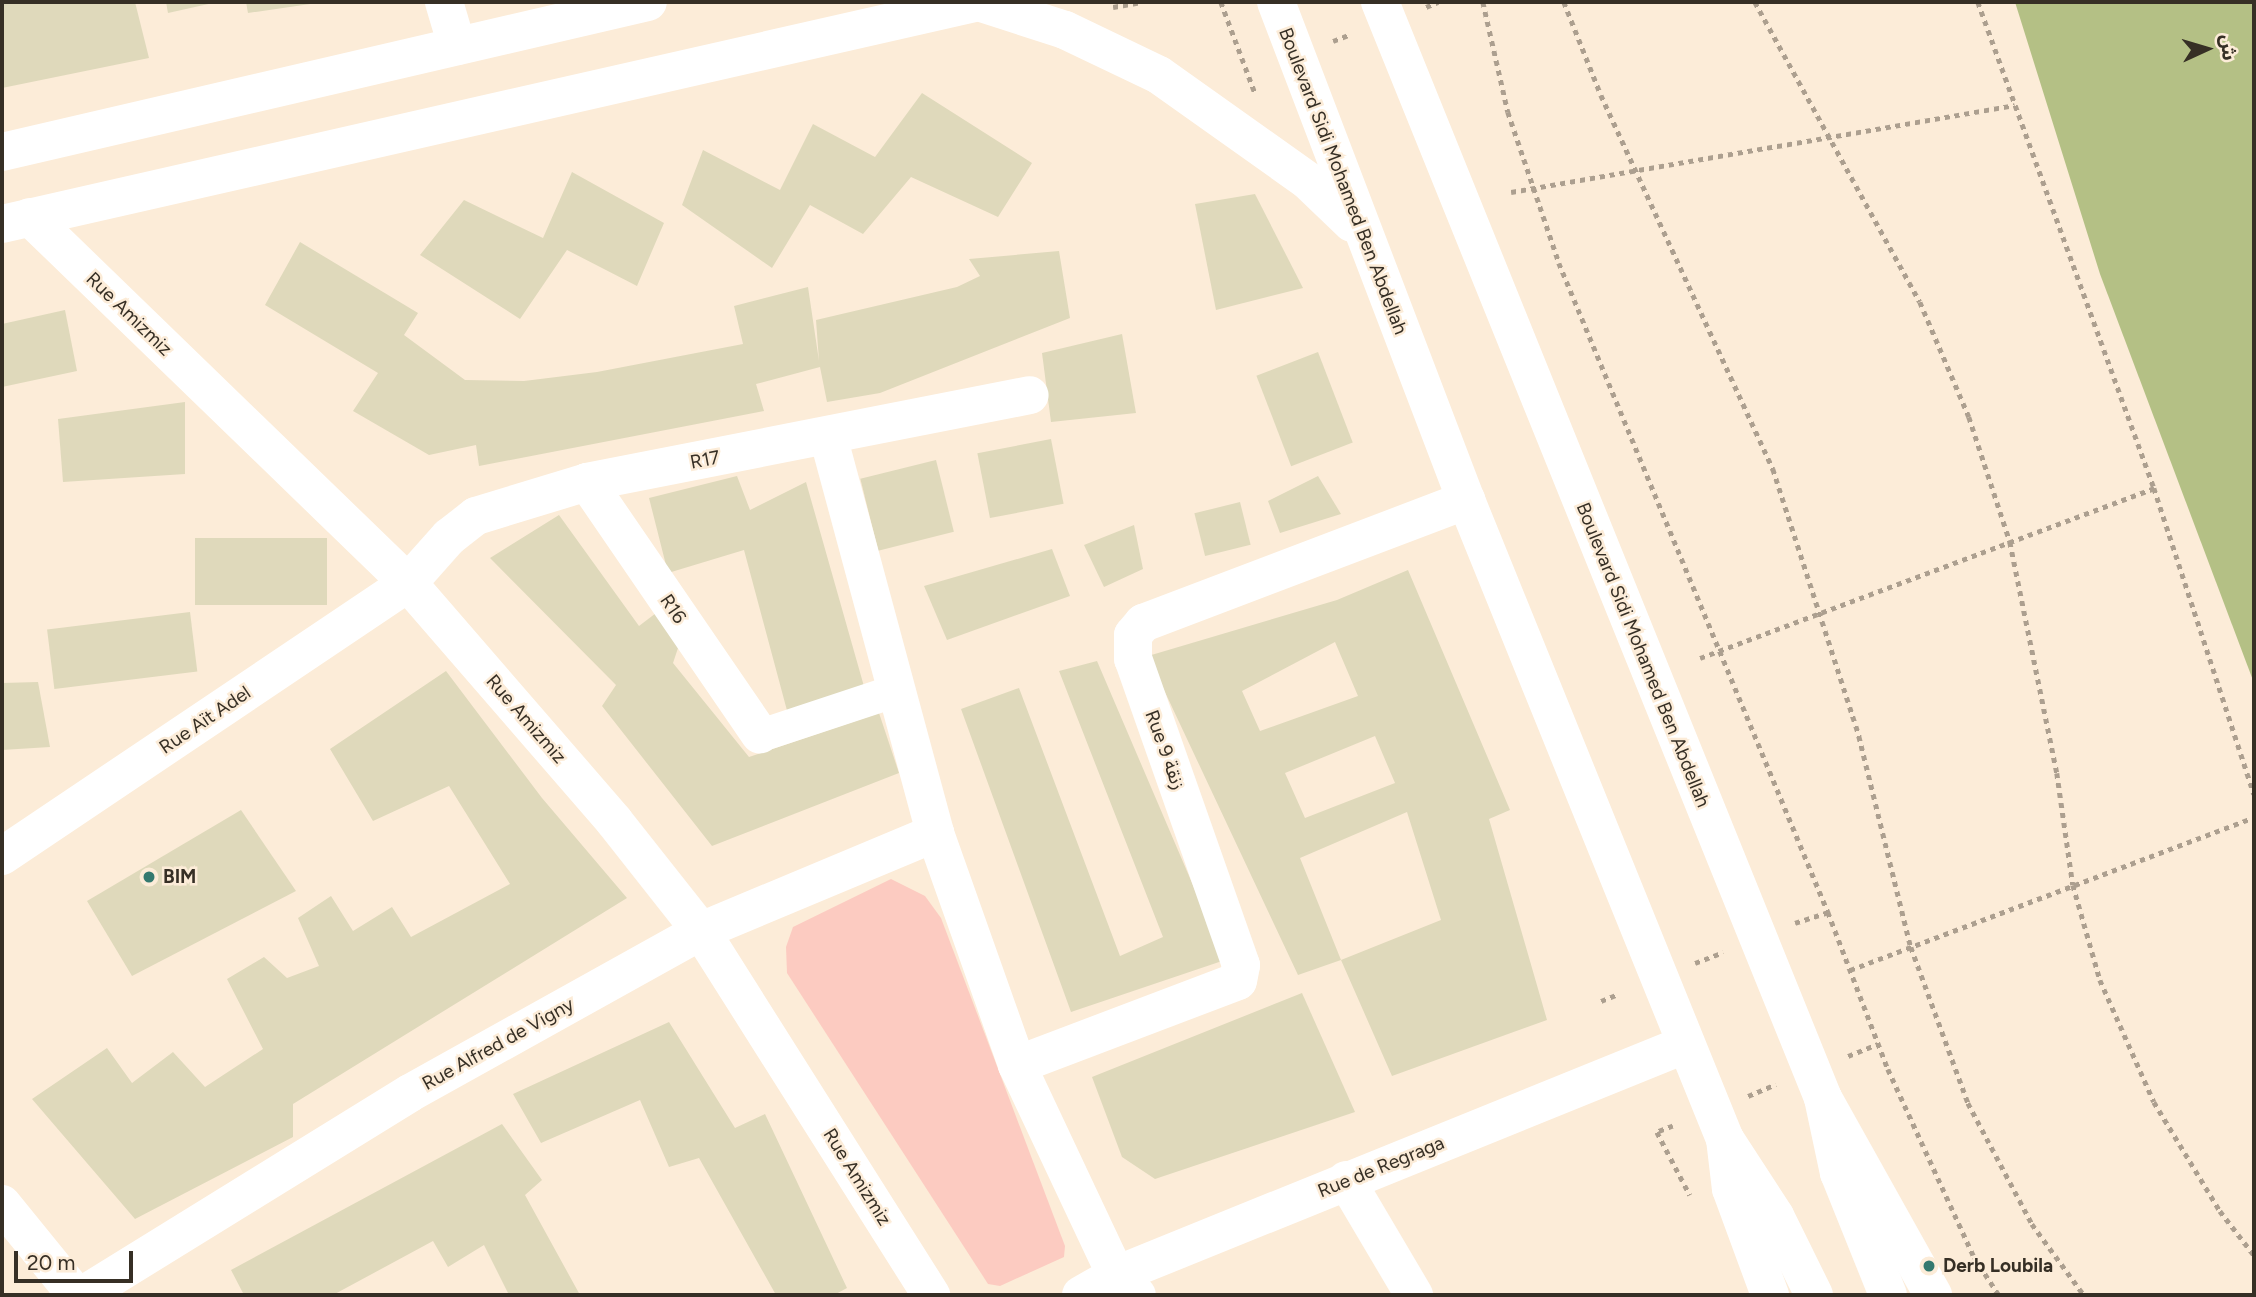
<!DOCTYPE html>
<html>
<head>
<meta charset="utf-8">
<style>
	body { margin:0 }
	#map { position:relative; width:2256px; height:1297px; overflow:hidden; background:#fcecd8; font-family:Figtree,"Noto Sans Arabic",sans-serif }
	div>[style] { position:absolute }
	.green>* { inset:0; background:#fccbc1 }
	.water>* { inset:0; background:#b4c085 }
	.building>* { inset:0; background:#dfd9bb; transform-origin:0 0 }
	.path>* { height:4.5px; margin-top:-2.25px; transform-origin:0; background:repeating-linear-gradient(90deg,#ac9f8f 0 5px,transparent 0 10px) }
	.pedestrian>* { height:33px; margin:-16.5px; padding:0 16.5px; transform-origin:16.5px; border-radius:16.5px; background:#fff }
	.minor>* { height:38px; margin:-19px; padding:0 19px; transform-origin:19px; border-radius:19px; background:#fff }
	.primary>* { height:38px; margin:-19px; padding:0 19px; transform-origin:19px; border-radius:19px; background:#fff }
	.trunk>* { height:38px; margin:-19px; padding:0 19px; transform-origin:19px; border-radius:19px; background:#fff }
	.dots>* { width:19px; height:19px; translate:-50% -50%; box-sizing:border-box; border:4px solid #fcecd8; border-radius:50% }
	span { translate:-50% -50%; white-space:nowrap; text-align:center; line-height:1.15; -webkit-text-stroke:5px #fcecd8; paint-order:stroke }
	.street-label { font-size:19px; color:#362f25 }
	.poi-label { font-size:19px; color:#362f25; font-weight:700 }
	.left { translate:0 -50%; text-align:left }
	.frame { position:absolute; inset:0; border:4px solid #362f25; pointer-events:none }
	.north { position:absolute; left:2172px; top:14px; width:70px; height:70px; -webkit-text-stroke:5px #fcecd8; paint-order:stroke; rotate:86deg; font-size:19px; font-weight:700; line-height:28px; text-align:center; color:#362f25 }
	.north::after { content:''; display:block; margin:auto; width:24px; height:32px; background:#362f25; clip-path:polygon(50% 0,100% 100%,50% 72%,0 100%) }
	.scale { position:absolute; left:14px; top:1251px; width:119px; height:32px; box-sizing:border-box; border:4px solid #362f25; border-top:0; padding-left:9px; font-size:21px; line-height:24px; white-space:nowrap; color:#362f25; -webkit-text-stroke:5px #fcecd8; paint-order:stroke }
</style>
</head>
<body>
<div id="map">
	<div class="green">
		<div style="clip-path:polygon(891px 879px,925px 896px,941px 918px,1065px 1246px,1064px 1257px,1000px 1286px,988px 1284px,787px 973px,786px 947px,793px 927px)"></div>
	</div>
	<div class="water">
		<div style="clip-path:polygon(2015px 2px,2254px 2px,2254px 683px,2100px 274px)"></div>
	</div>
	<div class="building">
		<div style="clip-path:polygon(2px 2px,135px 2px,149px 58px,2px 88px)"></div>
		<div style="clip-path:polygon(166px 2px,213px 2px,213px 3px,168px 13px)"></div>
		<div style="clip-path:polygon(246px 2px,317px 2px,317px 3px,248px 13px)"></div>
		<div style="clip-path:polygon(922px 93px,1032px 163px,998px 217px,911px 177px,863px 234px,810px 205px,772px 268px,682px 205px,703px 150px,780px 190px,813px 124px,875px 157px)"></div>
		<div style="clip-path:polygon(572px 172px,664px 223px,637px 286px,567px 250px,520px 319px,420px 255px,464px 200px,543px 238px)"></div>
		<div style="clip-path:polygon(1255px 194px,1303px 288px,1216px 310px,1195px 204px)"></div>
		<div style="clip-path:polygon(300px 242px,418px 313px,404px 335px,465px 380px,524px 381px,597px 372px,743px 344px,734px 306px,808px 287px,819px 361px,816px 320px,957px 287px,980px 276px,969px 259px,1059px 251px,1070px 318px,880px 393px,827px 402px,820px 367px,756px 384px,764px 411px,479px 466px,476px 445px,429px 455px,353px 411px,378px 373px,265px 305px)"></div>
		<div style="clip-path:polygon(65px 310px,77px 371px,2px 387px,2px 324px)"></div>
		<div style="clip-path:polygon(1122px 334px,1136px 413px,1051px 422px,1042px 353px)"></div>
		<div style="left:1318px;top:352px;width:97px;height:66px;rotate:69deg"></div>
		<div style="clip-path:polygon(185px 402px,185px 474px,63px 482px,58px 419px)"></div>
		<div style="left:1051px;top:439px;width:66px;height:75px;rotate:79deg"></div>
		<div style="left:936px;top:460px;width:74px;height:78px;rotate:76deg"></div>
		<div style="clip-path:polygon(737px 476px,750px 510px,806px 482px,867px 697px,789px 718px,744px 550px,668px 573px,649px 498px)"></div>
		<div style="clip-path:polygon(1318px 476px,1341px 514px,1280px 533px,1268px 501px)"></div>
		<div style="left:1240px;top:502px;width:44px;height:47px;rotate:76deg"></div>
		<div style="clip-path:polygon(559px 515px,639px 626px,660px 610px,681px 639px,673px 663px,749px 757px,879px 713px,899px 773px,712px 846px,602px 706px,616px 685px,490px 558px)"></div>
		<div style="clip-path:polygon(1134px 525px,1143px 569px,1104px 587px,1084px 545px)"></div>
		<div style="left:195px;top:538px;width:132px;height:67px"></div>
		<div style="clip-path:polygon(1052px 549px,1070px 596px,947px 640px,924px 586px)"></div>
		<div style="clip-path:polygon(evenodd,1408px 570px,1510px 810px,1489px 819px,1547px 1020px,1392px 1076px,1341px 960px,1441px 920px,1407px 812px,1300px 858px,1341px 960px,1298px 975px,1148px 656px,1337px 600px,1408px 570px,1335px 642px,1358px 696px,1260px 731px,1242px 691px,1335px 642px,1408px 570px,1375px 736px,1395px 783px,1305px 818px,1285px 773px,1375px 736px)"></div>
		<div style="left:190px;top:612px;width:60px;height:144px;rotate:83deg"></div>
		<div style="clip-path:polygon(1097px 661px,1225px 960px,1071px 1012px,961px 709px,1019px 688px,1120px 956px,1163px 937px,1059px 671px)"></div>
		<div style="clip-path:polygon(446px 671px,542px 798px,627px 898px,293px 1104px,293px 1137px,135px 1219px,32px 1099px,107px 1048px,132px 1083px,173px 1052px,205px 1087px,263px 1049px,227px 979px,264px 957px,287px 978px,319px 966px,298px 918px,331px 896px,353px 931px,392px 907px,411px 937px,510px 884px,449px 786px,373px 821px,330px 749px)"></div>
		<div style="clip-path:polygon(38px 682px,50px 747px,2px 750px,2px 683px)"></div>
		<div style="clip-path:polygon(241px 810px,296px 891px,132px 976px,87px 901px)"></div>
		<div style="clip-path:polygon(1302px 993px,1355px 1112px,1155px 1179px,1122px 1157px,1092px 1077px)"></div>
		<div style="clip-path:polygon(669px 1022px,735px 1128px,765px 1114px,847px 1288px,834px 1295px,776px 1295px,699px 1158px,669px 1167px,640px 1100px,541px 1143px,513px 1094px)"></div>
		<div style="clip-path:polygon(502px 1124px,542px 1180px,525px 1195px,580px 1295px,509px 1295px,484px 1245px,448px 1267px,433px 1241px,333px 1295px,244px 1295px,231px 1270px)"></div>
	</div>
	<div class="path">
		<div style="left:1221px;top:2px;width:97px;rotate:69.5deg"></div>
		<div style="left:1483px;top:2px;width:113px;rotate:77.2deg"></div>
		<div style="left:1508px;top:112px;width:159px;rotate:71.3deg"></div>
		<div style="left:1559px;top:263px;width:703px;rotate:67.49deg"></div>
		<div style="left:1828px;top:912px;width:168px;rotate:69.1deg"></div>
		<div style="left:1888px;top:1069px;width:207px;rotate:65.4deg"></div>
		<div style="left:1974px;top:1257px;width:45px;rotate:56.7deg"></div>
		<div style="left:1564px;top:2px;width:100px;rotate:68.3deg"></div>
		<div style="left:1601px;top:95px;width:412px;rotate:65.3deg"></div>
		<div style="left:1773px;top:469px;width:281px;rotate:72.1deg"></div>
		<div style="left:1859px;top:736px;width:217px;rotate:76.2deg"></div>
		<div style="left:1911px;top:947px;width:166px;rotate:69.9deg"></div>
		<div style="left:1968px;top:1103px;width:137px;rotate:62.1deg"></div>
		<div style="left:2032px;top:1224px;width:88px;rotate:53.8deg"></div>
		<div style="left:1755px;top:2px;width:342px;rotate:61.2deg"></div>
		<div style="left:1920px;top:302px;width:125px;rotate:66.9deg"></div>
		<div style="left:1969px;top:417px;width:132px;rotate:71.8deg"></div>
		<div style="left:2010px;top:542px;width:236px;rotate:78.5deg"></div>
		<div style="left:2057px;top:773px;width:113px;rotate:81.9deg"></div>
		<div style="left:2073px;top:885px;width:99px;rotate:74.1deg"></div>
		<div style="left:2100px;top:980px;width:133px;rotate:66.1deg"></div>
		<div style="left:2154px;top:1102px;width:127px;rotate:58.8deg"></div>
		<div style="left:2220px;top:1211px;width:56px;rotate:52.3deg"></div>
		<div style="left:1978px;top:2px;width:517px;rotate:70.09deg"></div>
		<div style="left:2154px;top:488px;width:322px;rotate:71.9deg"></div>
		<div style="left:1113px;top:7px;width:29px;rotate:-10deg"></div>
		<div style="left:1426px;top:7px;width:13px;rotate:-23deg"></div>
		<div style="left:1333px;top:41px;width:19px;rotate:-21deg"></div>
		<div style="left:1511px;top:192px;width:511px;rotate:-9.79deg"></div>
		<div style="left:1700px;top:658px;width:485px;rotate:-20.5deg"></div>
		<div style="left:1795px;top:923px;width:35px;rotate:-18deg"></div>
		<div style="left:1695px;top:963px;width:30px;rotate:-21deg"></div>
		<div style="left:1850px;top:970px;width:432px;rotate:-20.7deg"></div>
		<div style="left:1601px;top:1001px;width:16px;rotate:-22deg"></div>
		<div style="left:1848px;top:1056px;width:32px;rotate:-22deg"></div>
		<div style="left:1748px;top:1096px;width:30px;rotate:-23deg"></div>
		<div style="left:1673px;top:1126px;width:17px;rotate:159deg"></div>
		<div style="left:1657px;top:1132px;width:71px;rotate:62.4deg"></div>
	</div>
	<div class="pedestrian">
		<div style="left:760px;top:735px;width:143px;rotate:-18.3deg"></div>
	</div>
	<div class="minor">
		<div style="left:444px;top:2px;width:46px;rotate:73.5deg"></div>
		<div style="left:30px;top:217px;width:526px;rotate:44.08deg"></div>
		<div style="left:408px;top:583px;width:315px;rotate:49.1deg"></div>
		<div style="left:614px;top:821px;width:140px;rotate:51.7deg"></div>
		<div style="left:701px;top:931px;width:431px;rotate:57.7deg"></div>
		<div style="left:828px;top:436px;width:411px;rotate:74.9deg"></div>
		<div style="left:935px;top:833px;width:246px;rotate:70.5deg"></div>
		<div style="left:1017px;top:1065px;width:232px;rotate:64.8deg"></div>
		<div style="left:1116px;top:1275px;width:29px;rotate:44deg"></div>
		<div style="left:587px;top:482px;width:306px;rotate:55.6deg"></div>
		<div style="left:2px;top:856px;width:489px;rotate:-33.9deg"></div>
		<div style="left:408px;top:583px;width:62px;rotate:-48.3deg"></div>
		<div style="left:449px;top:537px;width:34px;rotate:-38deg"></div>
		<div style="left:476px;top:516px;width:116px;rotate:-17deg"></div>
		<div style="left:587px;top:482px;width:451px;rotate:-11.1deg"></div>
		<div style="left:1017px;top:1065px;width:236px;rotate:-20.8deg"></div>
		<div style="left:1238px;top:981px;width:16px;rotate:-79deg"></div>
		<div style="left:1241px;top:965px;width:324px;rotate:-109.4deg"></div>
		<div style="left:1133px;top:659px;width:24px;rotate:-90deg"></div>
		<div style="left:1133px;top:635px;width:16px;rotate:-50deg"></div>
		<div style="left:1143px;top:623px;width:346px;rotate:-20.8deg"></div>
		<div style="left:1346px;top:1180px;width:134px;rotate:59.4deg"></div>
		<div style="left:2px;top:1204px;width:117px;rotate:50.9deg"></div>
		<div style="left:83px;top:1295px;width:384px;rotate:-31.7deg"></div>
		<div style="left:410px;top:1093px;width:333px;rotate:-29.1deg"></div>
		<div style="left:701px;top:931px;width:254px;rotate:-22.7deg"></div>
		<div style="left:1081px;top:1295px;width:40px;rotate:-29.7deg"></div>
		<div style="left:1116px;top:1275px;width:613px;rotate:-22.04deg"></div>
	</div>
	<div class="primary">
		<div style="left:978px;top:2px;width:91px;rotate:17.8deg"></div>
		<div style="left:1065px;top:30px;width:104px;rotate:25.6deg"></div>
		<div style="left:1159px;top:75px;width:183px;rotate:35.4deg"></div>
		<div style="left:1308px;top:181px;width:61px;rotate:43.7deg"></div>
		<div style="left:1276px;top:2px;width:533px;rotate:69.12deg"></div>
		<div style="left:1466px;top:500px;width:689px;rotate:67.94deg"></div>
		<div style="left:1725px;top:1139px;width:50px;rotate:83.2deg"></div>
		<div style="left:1731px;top:1189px;width:113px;rotate:69.8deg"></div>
		<div style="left:1380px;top:2px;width:1182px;rotate:67.99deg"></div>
		<div style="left:1823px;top:1098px;width:226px;rotate:60.8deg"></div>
		<div style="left:2px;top:152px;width:663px;rotate:-13.07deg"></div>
		<div style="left:2px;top:224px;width:1002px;rotate:-12.8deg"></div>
	</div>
	<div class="trunk">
		<div style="left:1823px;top:1098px;width:77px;rotate:78deg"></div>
		<div style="left:1839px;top:1173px;width:131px;rotate:68.1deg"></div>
		<div style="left:1725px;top:1139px;width:92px;rotate:57deg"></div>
		<div style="left:1775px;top:1216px;width:88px;rotate:63.7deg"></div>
	</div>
	<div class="dots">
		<div style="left:149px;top:877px;background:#34796f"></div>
		<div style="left:1929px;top:1266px;background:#34796f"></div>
	</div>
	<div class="street-label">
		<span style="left:1343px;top:181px;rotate:69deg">Boulevard Sidi Mohamed Ben Abdellah</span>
		<span style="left:129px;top:314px;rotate:44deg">Rue Amizmiz</span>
		<span style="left:705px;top:460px;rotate:-11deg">R17</span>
		<span style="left:673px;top:609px;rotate:56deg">R16</span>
		<span style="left:1643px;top:655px;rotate:68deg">Boulevard Sidi Mohamed Ben Abdellah</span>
		<span style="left:526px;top:719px;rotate:49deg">Rue Amizmiz</span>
		<span style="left:205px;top:720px;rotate:-34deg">Rue Aït Adel</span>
		<span style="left:1165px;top:750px;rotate:70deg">Rue 9 زنقة</span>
		<span style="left:498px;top:1044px;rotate:-29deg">Rue Alfred de Vigny</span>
		<span style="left:1381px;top:1167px;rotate:-22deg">Rue de Regraga</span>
		<span style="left:857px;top:1177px;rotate:58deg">Rue Amizmiz</span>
	</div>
	<div class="poi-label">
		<span class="left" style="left:163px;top:877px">BIM</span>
		<span class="left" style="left:1943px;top:1266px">Derb Loubila</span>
	</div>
	<div class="frame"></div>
	<div class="north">ش</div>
	<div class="scale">20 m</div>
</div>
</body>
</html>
